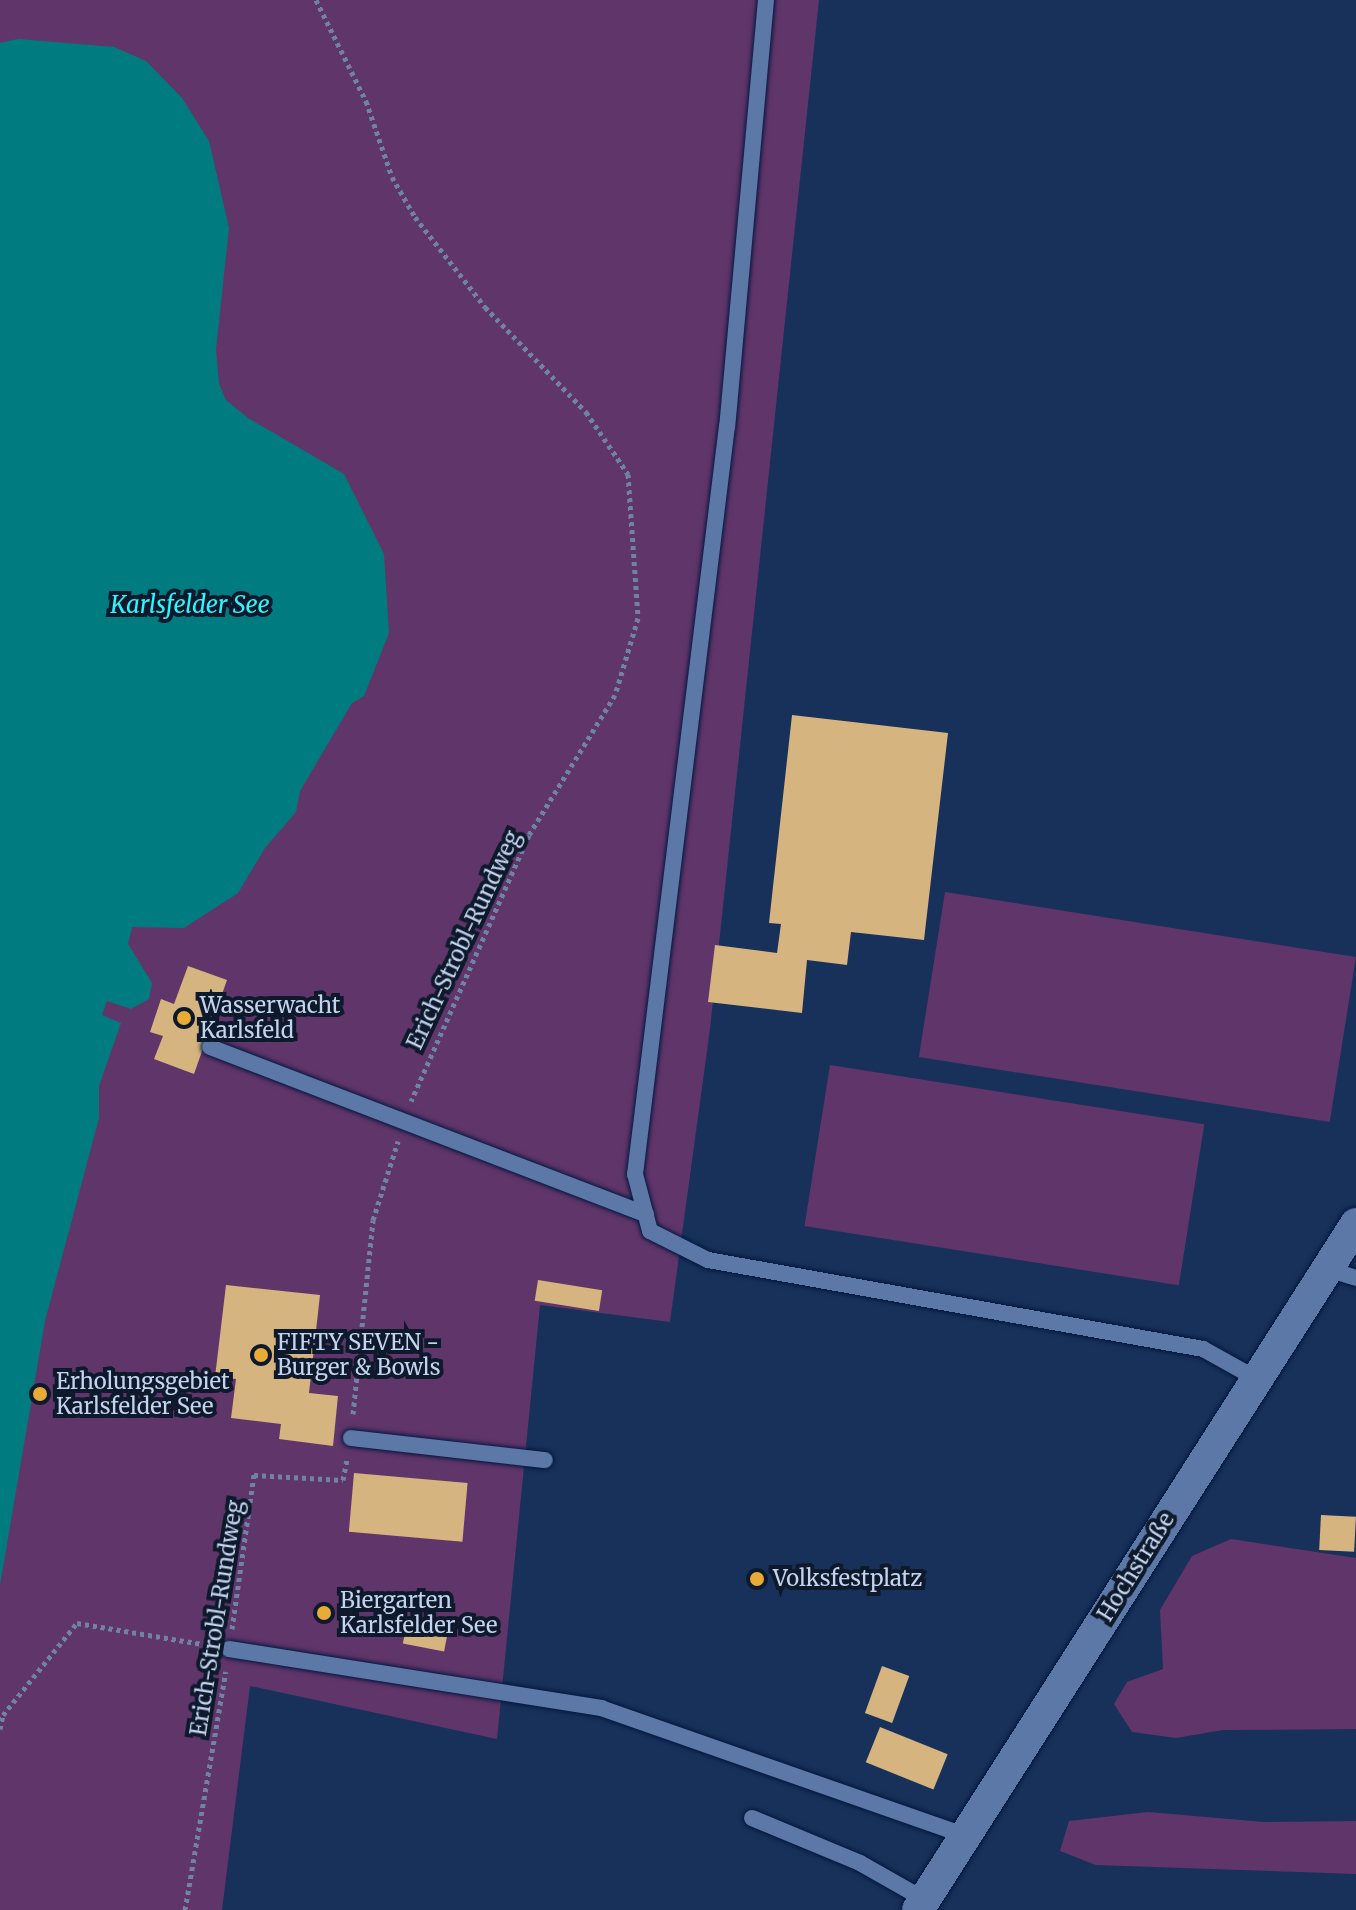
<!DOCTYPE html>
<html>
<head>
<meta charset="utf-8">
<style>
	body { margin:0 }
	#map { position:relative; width:1356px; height:1910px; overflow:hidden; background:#18315a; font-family:Merriweather,serif }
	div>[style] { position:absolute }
	.green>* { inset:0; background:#60356a; transform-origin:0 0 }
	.water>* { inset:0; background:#007c80 }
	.building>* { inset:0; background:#d5b47f; transform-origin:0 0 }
	.path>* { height:5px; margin-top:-2.5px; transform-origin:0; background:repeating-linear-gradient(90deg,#6f83a5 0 4px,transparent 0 8px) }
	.roads { filter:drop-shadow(0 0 2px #02173e) drop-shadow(0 0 2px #02173e) }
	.lane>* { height:16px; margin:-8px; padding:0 8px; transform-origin:8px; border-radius:8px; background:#5b78a7 }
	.street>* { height:32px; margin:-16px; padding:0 16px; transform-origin:16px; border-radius:16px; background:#5b78a7 }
	.dots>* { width:22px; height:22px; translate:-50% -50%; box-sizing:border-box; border:4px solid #0e1a2c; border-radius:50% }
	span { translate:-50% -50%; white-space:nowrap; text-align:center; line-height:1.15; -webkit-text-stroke:8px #0e1a2c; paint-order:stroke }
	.street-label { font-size:22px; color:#c4d4ee }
	.poi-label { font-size:22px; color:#c4d4ee }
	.left { translate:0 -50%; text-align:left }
	.water-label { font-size:24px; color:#2ef6fe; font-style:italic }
</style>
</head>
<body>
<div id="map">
	<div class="green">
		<div style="clip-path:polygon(0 0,819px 0,710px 1029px,670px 1322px,540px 1305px,497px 1739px,250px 1686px,222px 1910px,0 1910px)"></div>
		<div style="left:945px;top:892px;width:416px;height:167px;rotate:9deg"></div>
		<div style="left:830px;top:1065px;width:379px;height:163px;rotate:9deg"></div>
		<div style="clip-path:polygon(1231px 1539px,1356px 1558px,1356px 1729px,1223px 1730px,1176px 1738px,1132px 1732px,1114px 1704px,1127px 1682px,1163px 1669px,1160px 1610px,1192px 1556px)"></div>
		<div style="clip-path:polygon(1148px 1812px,1264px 1822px,1356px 1821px,1356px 1874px,1096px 1865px,1060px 1851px,1069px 1821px)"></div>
	</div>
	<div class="water">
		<div style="clip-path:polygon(18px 39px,114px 47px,146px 61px,182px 98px,209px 141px,229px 228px,216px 349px,219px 384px,226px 400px,248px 418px,344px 474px,384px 554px,389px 633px,364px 696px,352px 703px,300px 791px,296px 812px,265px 848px,238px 893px,184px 928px,132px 927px,128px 944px,152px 983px,149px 999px,131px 1009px,107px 1001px,102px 1015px,121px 1023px,99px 1086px,99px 1118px,45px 1321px,0 1585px,0 43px)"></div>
	</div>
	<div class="building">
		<div style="clip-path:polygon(792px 715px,948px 733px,924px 940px,851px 932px,847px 965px,807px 960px,802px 1013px,708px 1002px,715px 945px,777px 953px,781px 924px,769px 923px)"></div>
		<div style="clip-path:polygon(188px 966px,227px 980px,194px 1074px,154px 1059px,163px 1036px,150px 1032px,161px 999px,174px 1004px)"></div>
		<div style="left:538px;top:1280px;width:65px;height:21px;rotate:9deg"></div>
		<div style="clip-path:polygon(226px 1285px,320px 1295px,309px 1393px,338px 1396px,333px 1446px,279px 1439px,281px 1424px,231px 1418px,236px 1379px,215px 1377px)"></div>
		<div style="left:354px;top:1473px;width:114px;height:59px;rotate:5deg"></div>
		<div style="left:1321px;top:1515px;width:35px;height:35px;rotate:3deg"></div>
		<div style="left:408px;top:1617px;width:42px;height:27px;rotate:11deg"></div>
		<div style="left:882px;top:1666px;width:29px;height:50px;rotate:20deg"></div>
		<div style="left:880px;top:1727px;width:73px;height:38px;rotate:22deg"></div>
	</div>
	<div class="path">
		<div style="left:316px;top:0;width:113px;rotate:63.7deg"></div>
		<div style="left:366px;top:101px;width:80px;rotate:71.1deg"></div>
		<div style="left:392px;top:177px;width:46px;rotate:60.1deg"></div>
		<div style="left:415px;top:217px;width:114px;rotate:52.1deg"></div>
		<div style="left:485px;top:307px;width:146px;rotate:46.1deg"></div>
		<div style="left:586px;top:412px;width:75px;rotate:55.9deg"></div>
		<div style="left:628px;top:474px;width:144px;rotate:86deg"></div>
		<div style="left:638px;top:618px;width:80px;rotate:106.6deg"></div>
		<div style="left:615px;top:695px;width:164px;rotate:121.6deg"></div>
		<div style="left:529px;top:835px;width:291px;rotate:113.9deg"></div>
		<div style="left:353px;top:1414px;width:195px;rotate:-84.1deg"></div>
		<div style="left:373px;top:1220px;width:83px;rotate:-72.4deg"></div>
		<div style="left:232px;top:1629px;width:156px;rotate:-81.9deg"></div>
		<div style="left:254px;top:1475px;width:89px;rotate:3.2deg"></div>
		<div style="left:343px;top:1480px;width:20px;rotate:-79deg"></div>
		<div style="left:0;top:1729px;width:14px;rotate:-78deg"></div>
		<div style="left:3px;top:1715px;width:118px;rotate:-51.2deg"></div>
		<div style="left:77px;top:1623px;width:133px;rotate:9.5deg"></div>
		<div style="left:185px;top:1910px;width:242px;rotate:-80.3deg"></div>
	</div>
	<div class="roads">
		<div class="lane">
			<div style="left:766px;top:0;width:428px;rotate:95.2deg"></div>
			<div style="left:727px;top:426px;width:754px;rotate:97.01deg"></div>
			<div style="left:635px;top:1174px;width:59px;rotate:75.3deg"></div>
			<div style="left:650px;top:1231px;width:65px;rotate:26.6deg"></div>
			<div style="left:708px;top:1260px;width:503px;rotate:10.19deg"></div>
			<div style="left:1203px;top:1349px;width:62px;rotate:29.1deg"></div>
			<div style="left:210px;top:1047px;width:467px;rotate:21deg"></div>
			<div style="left:1327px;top:1269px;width:30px;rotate:17deg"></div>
			<div style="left:351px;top:1438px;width:195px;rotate:6.5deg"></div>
			<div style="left:229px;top:1649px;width:377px;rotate:9deg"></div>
			<div style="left:601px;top:1708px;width:390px;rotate:19.3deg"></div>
			<div style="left:752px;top:1818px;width:117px;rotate:22.6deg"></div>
			<div style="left:860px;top:1863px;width:75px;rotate:29.6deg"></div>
		</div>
		<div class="street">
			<div style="left:918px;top:1910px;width:814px;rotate:-57.44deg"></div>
		</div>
	</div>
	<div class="dots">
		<div style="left:184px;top:1018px;background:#e8ab37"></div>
		<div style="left:261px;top:1355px;background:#e8ab37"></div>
		<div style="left:40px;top:1394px;background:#e8ab37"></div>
		<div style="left:757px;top:1579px;background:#e8ab37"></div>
		<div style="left:324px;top:1613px;background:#e8ab37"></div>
	</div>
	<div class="street-label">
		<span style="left:464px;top:940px;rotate:-65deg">Erich-Strobl-Rundweg</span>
		<span style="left:1136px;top:1567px;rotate:-58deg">Hochstraße</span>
		<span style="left:217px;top:1618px;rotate:-81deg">Erich-Strobl-Rundweg</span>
	</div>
	<div class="poi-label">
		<span class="left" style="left:200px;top:1018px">Wasserwacht<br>Karlsfeld</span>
		<span class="left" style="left:277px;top:1355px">FIFTY SEVEN -<br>Burger &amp; Bowls</span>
		<span class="left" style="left:56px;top:1394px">Erholungsgebiet<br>Karlsfelder See</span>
		<span class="left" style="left:773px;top:1579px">Volksfestplatz</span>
		<span class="left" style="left:340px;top:1613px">Biergarten<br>Karlsfelder See</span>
	</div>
	<div class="water-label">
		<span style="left:190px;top:605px">Karlsfelder See</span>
	</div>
</div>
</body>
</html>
